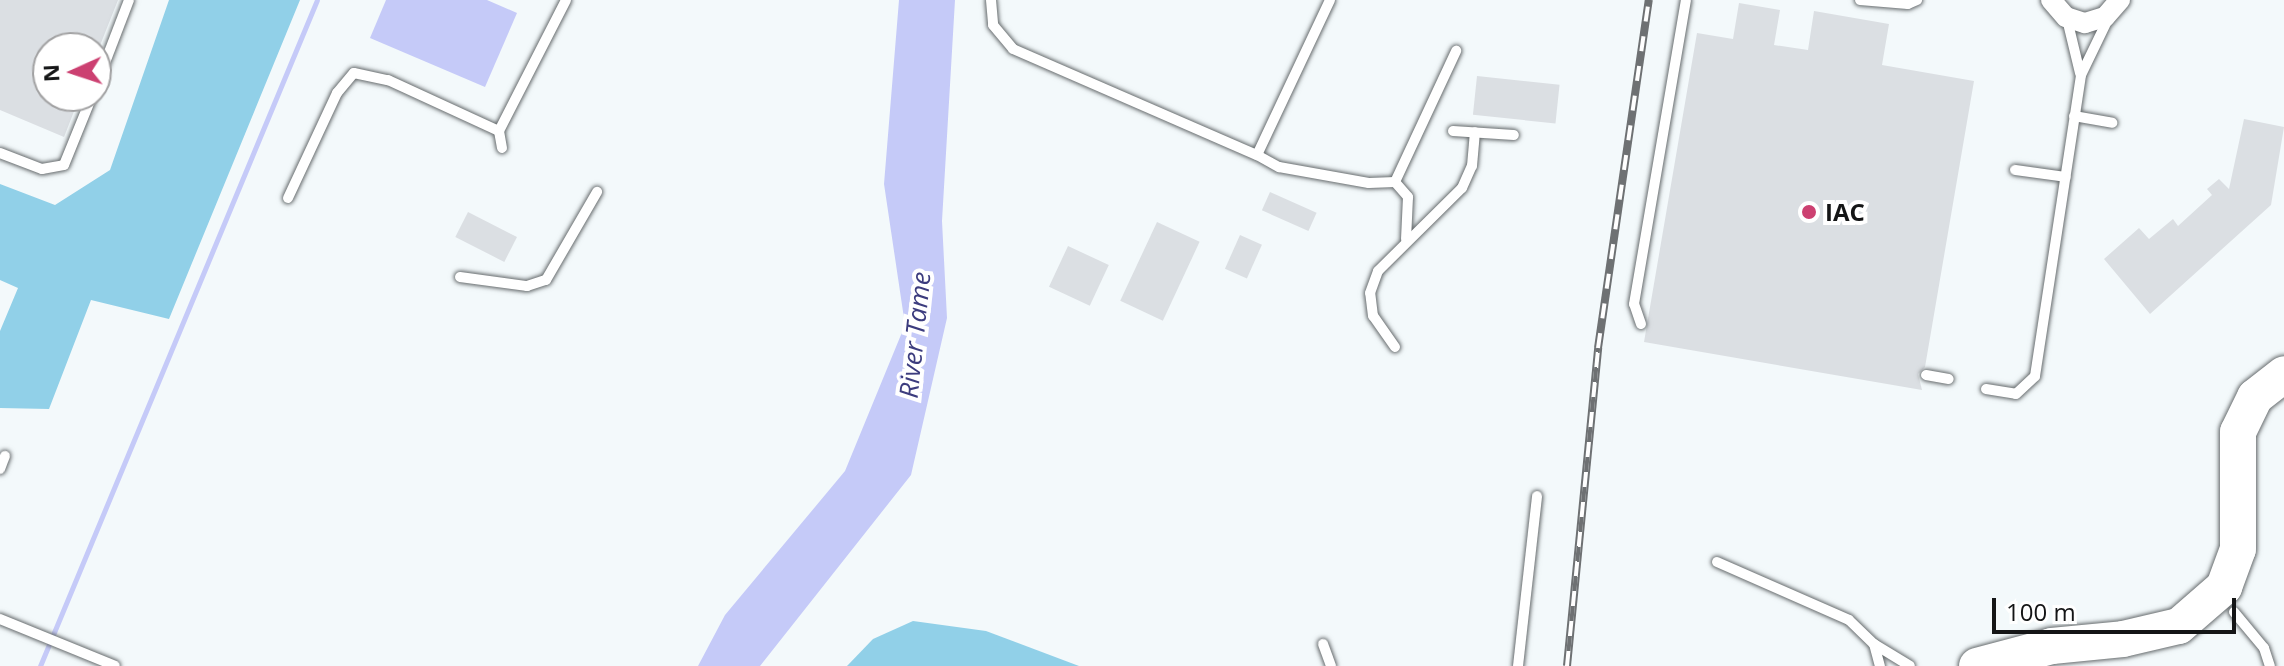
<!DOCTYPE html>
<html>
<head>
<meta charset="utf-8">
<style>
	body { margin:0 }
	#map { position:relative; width:2284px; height:666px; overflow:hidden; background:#f3f9fb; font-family:"Open Sans",sans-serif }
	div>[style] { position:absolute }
	.green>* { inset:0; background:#91d0e8 }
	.water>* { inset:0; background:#c5caf8 }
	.stream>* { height:5px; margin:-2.5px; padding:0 2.5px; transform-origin:2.5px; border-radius:2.5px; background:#c5caf8 }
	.building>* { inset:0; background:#dbdfe3; transform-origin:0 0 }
	.roads { filter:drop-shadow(0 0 2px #676c6e) drop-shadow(0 0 2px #676c6e) }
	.lane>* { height:10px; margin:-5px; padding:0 5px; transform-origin:5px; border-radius:5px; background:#fff }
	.street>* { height:20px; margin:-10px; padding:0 10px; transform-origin:10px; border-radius:10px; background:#fff }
	.highway>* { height:36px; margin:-18px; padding:0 18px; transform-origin:18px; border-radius:18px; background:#fff }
	.rail>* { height:8px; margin-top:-4px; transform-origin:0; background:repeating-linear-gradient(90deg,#fff 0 15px,#6e7173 0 30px); box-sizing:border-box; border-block:2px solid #6e7173 }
	.dots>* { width:22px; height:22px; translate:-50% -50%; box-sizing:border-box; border:4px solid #fff; border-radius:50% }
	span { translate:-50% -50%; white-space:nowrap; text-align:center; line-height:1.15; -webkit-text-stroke:8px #fff; paint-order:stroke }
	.poi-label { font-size:24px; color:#141516; font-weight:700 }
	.left { translate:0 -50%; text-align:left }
	.water-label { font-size:26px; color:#3c3c7e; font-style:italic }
	.north { position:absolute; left:32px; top:32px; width:80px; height:80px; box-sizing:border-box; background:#fff; border:2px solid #a1a1a2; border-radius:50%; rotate:267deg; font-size:22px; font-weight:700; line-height:32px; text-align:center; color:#141516 }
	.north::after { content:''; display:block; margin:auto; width:28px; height:36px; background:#cc4071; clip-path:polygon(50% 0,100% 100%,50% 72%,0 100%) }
	.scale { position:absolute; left:1992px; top:598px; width:244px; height:36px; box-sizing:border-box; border:4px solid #141516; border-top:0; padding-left:10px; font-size:24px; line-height:28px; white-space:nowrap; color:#141516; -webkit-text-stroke:6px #fff; paint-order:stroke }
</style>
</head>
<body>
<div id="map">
	<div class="green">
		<div style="clip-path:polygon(169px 0,300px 0,169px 319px,91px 300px,49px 409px,0 408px,0 331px,18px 288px,0 280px,0 184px,55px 205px,110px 170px)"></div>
		<div style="clip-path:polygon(913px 621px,986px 631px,1079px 666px,847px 666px,873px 639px)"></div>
	</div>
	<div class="water">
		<div style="clip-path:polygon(386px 0,487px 0,517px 13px,485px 87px,370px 38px)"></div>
		<div style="clip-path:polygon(899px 0,955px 0,942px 221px,947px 318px,911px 475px,760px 666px,698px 666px,725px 615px,845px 471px,905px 325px,884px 184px)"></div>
	</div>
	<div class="stream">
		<div style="left:40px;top:666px;width:721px;rotate:-67.42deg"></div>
	</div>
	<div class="building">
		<div style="clip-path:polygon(0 0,118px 0,99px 48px,48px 48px,48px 96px,80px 96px,64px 137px,0 110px)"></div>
		<div style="clip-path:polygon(1739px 3px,1780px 10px,1774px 45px,1808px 50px,1814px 11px,1889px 24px,1882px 65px,1974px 81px,1925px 367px,1918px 374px,1922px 390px,1644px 342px,1697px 33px,1733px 39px)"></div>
		<div style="left:1477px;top:76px;width:83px;height:39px;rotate:6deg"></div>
		<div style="clip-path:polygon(2244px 119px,2284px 127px,2271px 205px,2150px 314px,2104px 259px,2139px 228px,2149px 239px,2173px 219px,2178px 226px,2212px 195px,2207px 189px,2219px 179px,2229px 189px)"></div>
		<div style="left:1270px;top:192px;width:51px;height:20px;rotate:24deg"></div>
		<div style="left:468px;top:212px;width:55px;height:28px;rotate:27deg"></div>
		<div style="left:1157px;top:222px;width:47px;height:87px;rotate:25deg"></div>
		<div style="left:1240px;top:235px;width:24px;height:37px;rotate:24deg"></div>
		<div style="left:1068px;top:246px;width:45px;height:45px;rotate:25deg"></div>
	</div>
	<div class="roads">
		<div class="lane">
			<div style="left:991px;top:0;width:25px;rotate:85deg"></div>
			<div style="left:993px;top:25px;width:31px;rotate:50deg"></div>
			<div style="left:1013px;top:49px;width:266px;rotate:23.5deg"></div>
			<div style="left:1330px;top:0;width:171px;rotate:115.2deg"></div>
			<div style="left:1257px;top:155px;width:25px;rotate:29deg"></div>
			<div style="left:1279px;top:167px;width:91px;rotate:10.1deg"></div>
			<div style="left:1369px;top:183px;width:26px;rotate:-2deg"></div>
			<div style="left:1395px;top:182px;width:145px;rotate:-65deg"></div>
			<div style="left:1860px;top:0;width:48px;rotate:4.8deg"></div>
			<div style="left:1908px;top:4px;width:10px;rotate:-24deg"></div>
			<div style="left:2067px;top:19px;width:56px;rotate:76.5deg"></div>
			<div style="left:96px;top:86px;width:92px;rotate:-69deg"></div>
			<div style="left:2074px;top:116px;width:39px;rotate:10deg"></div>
			<div style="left:1453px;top:131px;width:61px;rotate:3.8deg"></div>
			<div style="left:502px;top:148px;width:17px;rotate:-100deg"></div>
			<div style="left:499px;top:131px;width:147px;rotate:-62.9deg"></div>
			<div style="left:0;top:153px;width:45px;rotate:20.9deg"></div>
			<div style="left:42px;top:169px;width:22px;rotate:-10deg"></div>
			<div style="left:64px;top:165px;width:74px;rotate:-67.9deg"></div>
			<div style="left:2015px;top:170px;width:51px;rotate:7.8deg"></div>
			<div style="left:1395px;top:182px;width:20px;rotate:49deg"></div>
			<div style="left:1408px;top:197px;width:42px;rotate:92.7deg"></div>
			<div style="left:288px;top:198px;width:116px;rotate:-65deg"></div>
			<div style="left:337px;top:93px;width:26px;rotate:-50deg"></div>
			<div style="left:354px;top:73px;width:35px;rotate:12deg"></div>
			<div style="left:388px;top:80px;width:122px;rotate:24.7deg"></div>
			<div style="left:460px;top:277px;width:68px;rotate:7.7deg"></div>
			<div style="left:527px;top:286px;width:20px;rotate:-18deg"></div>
			<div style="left:546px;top:280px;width:102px;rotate:-59.9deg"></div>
			<div style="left:1641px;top:324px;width:21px;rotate:-109deg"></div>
			<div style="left:1634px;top:304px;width:308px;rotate:-80.3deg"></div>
			<div style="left:1395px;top:347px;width:38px;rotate:-125deg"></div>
			<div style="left:1373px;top:316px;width:23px;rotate:-97deg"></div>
			<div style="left:1370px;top:293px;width:23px;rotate:-70deg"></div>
			<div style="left:1378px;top:271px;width:118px;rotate:-44.7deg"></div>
			<div style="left:1462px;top:188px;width:24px;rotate:-66deg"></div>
			<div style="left:1472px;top:166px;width:34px;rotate:-85deg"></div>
			<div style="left:1926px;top:375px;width:23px;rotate:10deg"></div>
			<div style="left:1986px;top:389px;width:30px;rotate:9deg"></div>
			<div style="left:2016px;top:394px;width:26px;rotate:-43deg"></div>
			<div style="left:2035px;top:376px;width:304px;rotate:-81.3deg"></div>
			<div style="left:2081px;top:75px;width:64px;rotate:-64.2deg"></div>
			<div style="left:0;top:469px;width:14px;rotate:-69deg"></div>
			<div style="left:1717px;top:562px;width:144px;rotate:23.7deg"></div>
			<div style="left:1849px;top:620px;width:35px;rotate:44deg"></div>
			<div style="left:1874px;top:644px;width:42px;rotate:31.4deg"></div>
			<div style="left:2234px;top:612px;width:47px;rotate:50.2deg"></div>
			<div style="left:2264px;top:648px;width:19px;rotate:72deg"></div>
			<div style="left:0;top:619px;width:124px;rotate:22.2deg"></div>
			<div style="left:1323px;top:644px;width:23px;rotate:70deg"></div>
			<div style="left:1874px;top:644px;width:23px;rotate:75deg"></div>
			<div style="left:1518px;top:666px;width:171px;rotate:-83.6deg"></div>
		</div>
		<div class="street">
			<div style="left:2051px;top:0;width:23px;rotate:49deg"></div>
			<div style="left:2066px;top:17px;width:20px;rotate:18deg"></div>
			<div style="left:2085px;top:23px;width:21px;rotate:-17deg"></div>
			<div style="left:2105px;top:17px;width:23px;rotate:-49deg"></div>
		</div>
		<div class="highway">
			<div style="left:1977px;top:666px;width:78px;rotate:-14.9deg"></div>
			<div style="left:2052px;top:646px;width:71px;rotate:-5.6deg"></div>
			<div style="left:2123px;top:639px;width:57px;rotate:-13.1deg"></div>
			<div style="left:2179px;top:626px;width:60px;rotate:-40.9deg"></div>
			<div style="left:2224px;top:587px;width:40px;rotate:-69.8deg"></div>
			<div style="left:2238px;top:549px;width:117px;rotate:-90deg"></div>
			<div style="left:2238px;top:432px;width:39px;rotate:-64deg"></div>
			<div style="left:2255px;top:397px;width:37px;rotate:-38deg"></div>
		</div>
	</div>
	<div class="rail">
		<div style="left:1567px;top:666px;width:320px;rotate:-84.4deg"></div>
		<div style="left:1598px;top:348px;width:352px;rotate:-81.7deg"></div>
	</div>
	<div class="dots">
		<div style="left:1809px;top:212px;background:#cc4071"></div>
	</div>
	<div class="poi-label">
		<span class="left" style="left:1825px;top:212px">IAC</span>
	</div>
	<div class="water-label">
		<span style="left:915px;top:335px;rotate:-84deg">River Tame</span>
	</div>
	<div class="north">N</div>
	<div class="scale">100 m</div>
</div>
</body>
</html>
